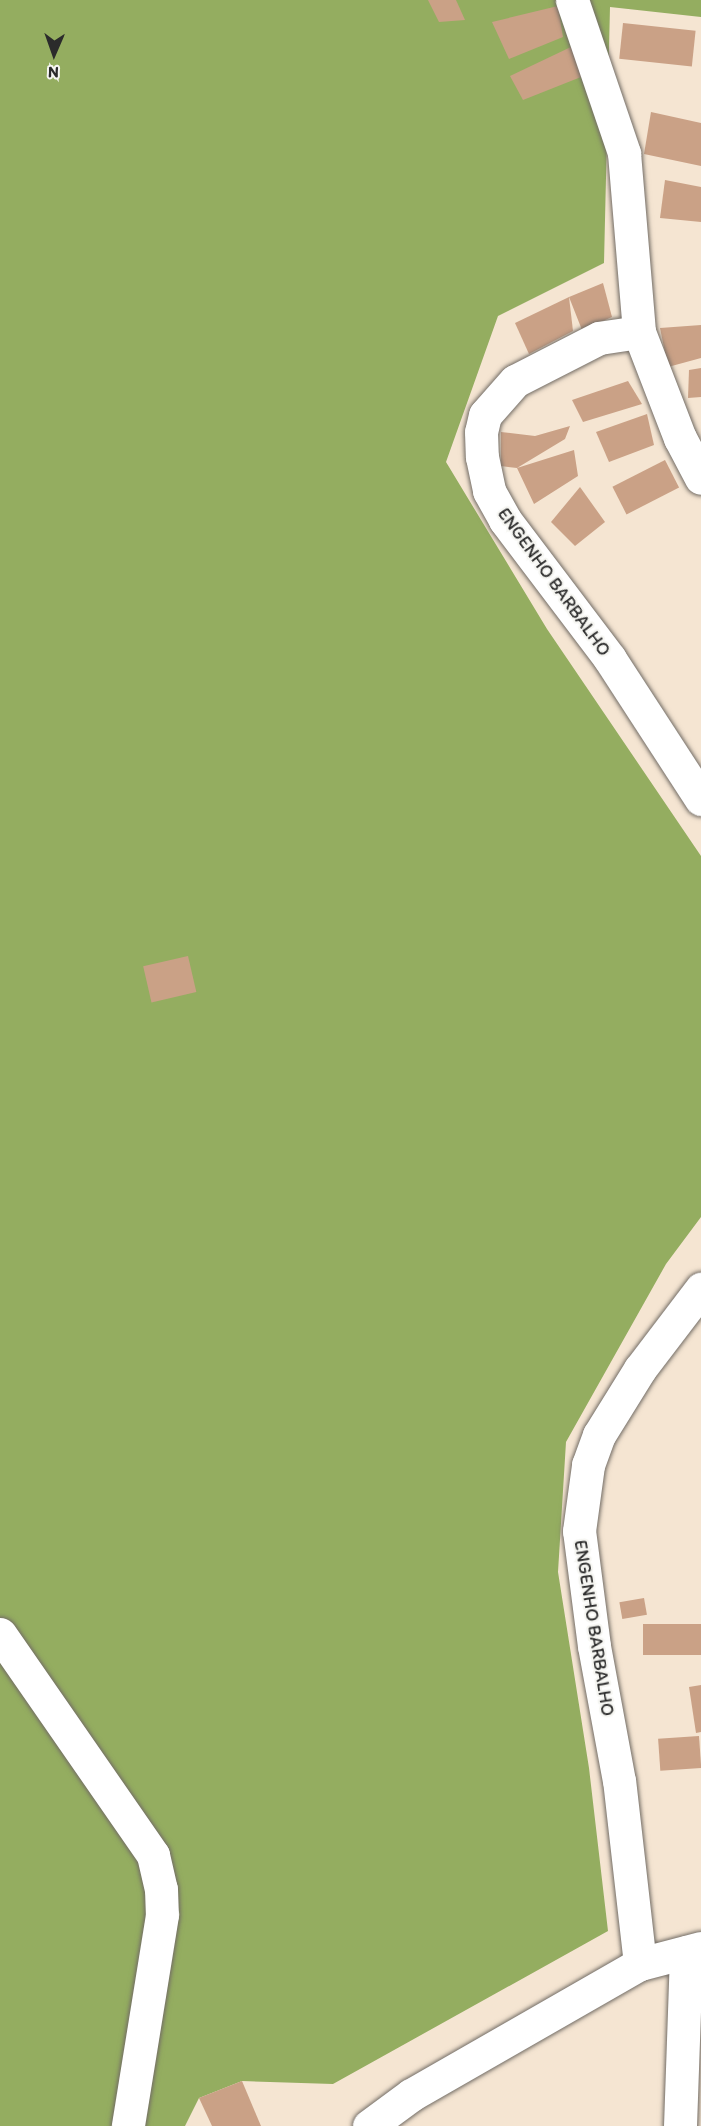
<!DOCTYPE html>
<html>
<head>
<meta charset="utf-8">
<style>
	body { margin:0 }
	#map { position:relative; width:701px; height:2126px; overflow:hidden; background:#f5e5d2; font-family:Itim,sans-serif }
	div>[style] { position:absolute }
	.forest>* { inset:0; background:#94ad60 }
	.building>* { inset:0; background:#caa186; transform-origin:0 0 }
	.roads { filter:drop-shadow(0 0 2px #726c65) drop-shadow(0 0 2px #726c65) }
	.minor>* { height:33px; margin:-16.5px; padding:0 16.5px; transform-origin:16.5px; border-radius:16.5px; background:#fff }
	span { translate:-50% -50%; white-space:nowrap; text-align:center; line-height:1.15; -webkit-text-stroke:4.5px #f6f6f2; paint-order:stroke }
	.street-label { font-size:18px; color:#2b2b2b }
	.north { position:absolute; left:24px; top:24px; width:60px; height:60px; -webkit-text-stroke:4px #f6f6f2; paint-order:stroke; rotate:182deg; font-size:16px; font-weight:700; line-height:24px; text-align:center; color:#2b2b2b }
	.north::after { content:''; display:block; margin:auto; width:21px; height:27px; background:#2b2b2b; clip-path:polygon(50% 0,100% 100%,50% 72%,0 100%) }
</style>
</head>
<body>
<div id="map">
	<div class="forest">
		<div style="clip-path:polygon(0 0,701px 0,701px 17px,610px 7px,604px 263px,498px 316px,446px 462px,547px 629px,701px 856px,701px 1217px,666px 1264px,566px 1442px,558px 1572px,589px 1768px,608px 1931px,333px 2084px,242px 2081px,199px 2098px,185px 2126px,0 2126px)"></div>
	</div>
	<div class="building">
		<div style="clip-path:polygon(428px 0,456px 0,465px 20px,439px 22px)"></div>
		<div style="clip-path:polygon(558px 6px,563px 37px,509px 59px,492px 22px)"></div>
		<div style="left:623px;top:23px;width:73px;height:36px;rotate:6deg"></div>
		<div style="clip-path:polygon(573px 46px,586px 75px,523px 100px,510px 76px)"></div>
		<div style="clip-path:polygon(651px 112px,701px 123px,701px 166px,644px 154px)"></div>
		<div style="clip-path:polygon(665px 180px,701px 187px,701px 222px,660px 218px)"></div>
		<div style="clip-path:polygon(603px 283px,612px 317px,582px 330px,569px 297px)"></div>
		<div style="clip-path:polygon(569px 297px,573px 331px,529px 354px,515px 323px)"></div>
		<div style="clip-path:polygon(701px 325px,701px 358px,668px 367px,660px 328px)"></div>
		<div style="clip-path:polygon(701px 368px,701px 397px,688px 398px,689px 370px)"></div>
		<div style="clip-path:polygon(628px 381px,642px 404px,583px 422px,572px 400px)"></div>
		<div style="clip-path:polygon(647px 414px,654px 445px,609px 462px,596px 432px)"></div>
		<div style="clip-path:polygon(570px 426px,565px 439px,517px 468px,574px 450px,578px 476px,534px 504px,517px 468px,501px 466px,501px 432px,535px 436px)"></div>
		<div style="left:665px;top:460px;width:31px;height:59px;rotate:63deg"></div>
		<div style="clip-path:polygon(580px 487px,605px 522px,575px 546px,551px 522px)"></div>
		<div style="left:188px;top:956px;width:37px;height:46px;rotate:77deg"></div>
		<div style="left:644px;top:1598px;width:17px;height:25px;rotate:80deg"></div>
		<div style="left:701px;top:1624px;width:31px;height:58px;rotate:90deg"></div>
		<div style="clip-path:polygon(701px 1685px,701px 1732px,696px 1733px,689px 1687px)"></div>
		<div style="left:699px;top:1736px;width:32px;height:41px;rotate:86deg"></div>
		<div style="clip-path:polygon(242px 2081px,261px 2126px,212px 2126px,199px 2098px)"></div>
	</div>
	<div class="roads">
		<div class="minor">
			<div style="left:572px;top:0;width:162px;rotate:71.2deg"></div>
			<div style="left:624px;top:153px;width:180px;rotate:85.2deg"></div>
			<div style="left:639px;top:332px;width:114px;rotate:68.9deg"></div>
			<div style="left:680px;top:438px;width:45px;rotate:62.3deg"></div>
			<div style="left:639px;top:332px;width:40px;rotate:171.5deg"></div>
			<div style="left:599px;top:338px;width:94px;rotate:152.9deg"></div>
			<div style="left:515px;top:381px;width:45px;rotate:131.4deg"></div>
			<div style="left:485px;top:415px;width:17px;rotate:103deg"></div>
			<div style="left:481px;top:432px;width:25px;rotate:88deg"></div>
			<div style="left:482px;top:457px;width:35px;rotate:78deg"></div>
			<div style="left:489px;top:491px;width:33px;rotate:61deg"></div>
			<div style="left:505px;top:520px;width:174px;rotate:52.9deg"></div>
			<div style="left:610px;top:659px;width:167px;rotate:57deg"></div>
			<div style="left:0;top:1634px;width:269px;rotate:55.3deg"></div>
			<div style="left:153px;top:1855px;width:35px;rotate:77deg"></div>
			<div style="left:161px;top:1889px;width:26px;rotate:88deg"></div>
			<div style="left:162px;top:1915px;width:214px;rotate:99.2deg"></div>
			<div style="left:640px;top:1964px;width:184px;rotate:-96.5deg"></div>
			<div style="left:619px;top:1781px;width:137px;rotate:-100.5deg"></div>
			<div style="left:594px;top:1646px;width:116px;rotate:-97.4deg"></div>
			<div style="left:579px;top:1531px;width:67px;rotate:-82.2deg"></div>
			<div style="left:588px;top:1465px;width:32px;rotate:-70deg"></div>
			<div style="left:599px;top:1435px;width:78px;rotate:-58.2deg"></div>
			<div style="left:640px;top:1369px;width:101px;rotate:-52.7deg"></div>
			<div style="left:369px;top:2126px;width:52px;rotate:-36.4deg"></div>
			<div style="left:411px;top:2095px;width:264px;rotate:-29.8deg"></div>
			<div style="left:640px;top:1964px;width:63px;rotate:-14.7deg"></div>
			<div style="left:680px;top:2126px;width:174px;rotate:-88deg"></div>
		</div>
	</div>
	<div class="street-label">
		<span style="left:554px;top:582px;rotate:54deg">ENGENHO BARBALHO</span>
		<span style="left:594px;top:1628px;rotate:81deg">ENGENHO BARBALHO</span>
	</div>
	<div class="north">N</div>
</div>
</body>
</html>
